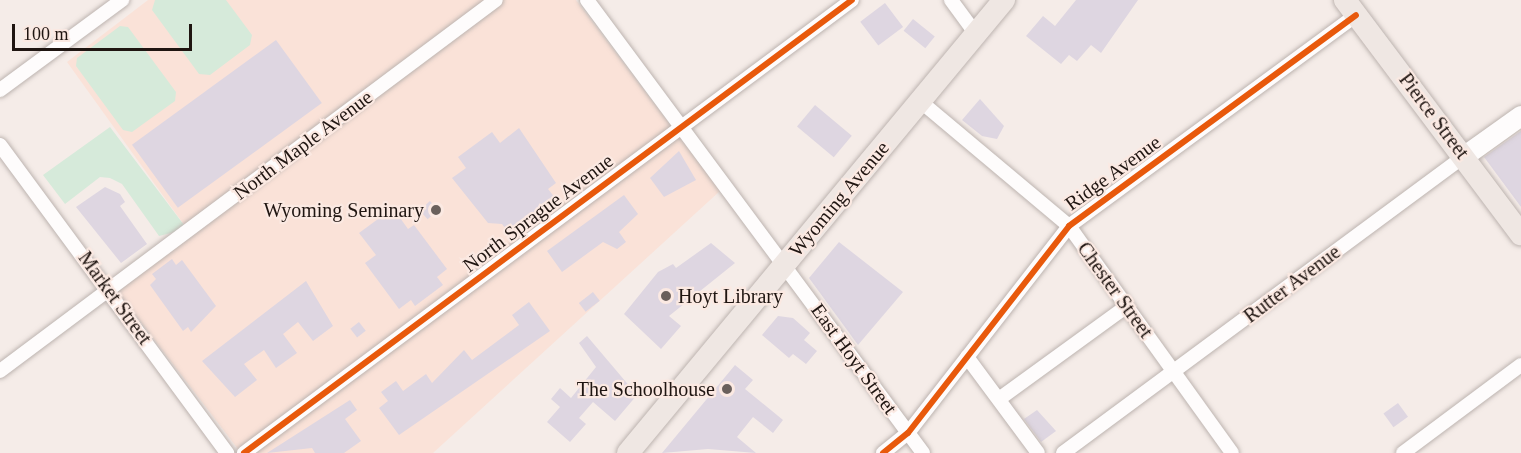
<!DOCTYPE html>
<html>
<head>
<meta charset="utf-8">
<style>
	body { margin:0 }
	#map { position:relative; width:1521px; height:453px; overflow:hidden; background:#f5ece8; font-family:Georgia,serif }
	div>[style] { position:absolute }
	.built>* { inset:0; background:#fae2d8 }
	.green>* { inset:0; background:#d6eada }
	.building>* { inset:0; background:#ded6e1; transform-origin:0 0 }
	.roads { filter:drop-shadow(0 0 2px #bdb4b0) drop-shadow(0 0 2px #bdb4b0) }
	.street>* { height:14px; margin:-7px; padding:0 7px; transform-origin:7px; border-radius:7px; background:#fefcfc }
	.secondary>* { height:20px; margin:-10px; padding:0 10px; transform-origin:10px; border-radius:10px; background:#fefcfc }
	.primary>* { height:22px; margin:-11px; padding:0 11px; transform-origin:11px; border-radius:11px; background:#efe7e3 }
	.cycleway>* { height:6px; margin:-3px; padding:0 3px; transform-origin:3px; border-radius:3px; background:#e8590c }
	.dots>* { width:16px; height:16px; translate:-50% -50%; box-sizing:border-box; border:3px solid #fbe9e2; border-radius:50% }
	span { translate:-50% -50%; white-space:nowrap; text-align:center; line-height:1.15; -webkit-text-stroke:4.5px #fbe9e2; paint-order:stroke }
	.street-label { font-size:20px; color:#1f1511 }
	.poi-label { font-size:20px; color:#1f1511 }
	.right { translate:-100% -50%; text-align:right }
	.left { translate:0 -50%; text-align:left }
	.scale { position:absolute; left:12px; top:24px; width:180px; height:27px; box-sizing:border-box; border:3px solid #1f1511; border-top:0; padding-left:8px; font-size:18px; line-height:21px; white-space:nowrap; color:#1f1511; -webkit-text-stroke:4px #fbe9e2; paint-order:stroke }
</style>
</head>
<body>
<div id="map">
	<div class="built">
		<div style="clip-path:polygon(148px 0,576px 0,720px 191px,433px 453px,241px 453px,110px 282px,187px 229px,67px 62px)"></div>
	</div>
	<div class="green">
		<div style="clip-path:polygon(155px 0,226px 0,252px 35px,250px 45px,210px 75px,199px 74px,152px 10px)"></div>
		<div style="clip-path:polygon(120px 26px,128px 27px,176px 92px,175px 101px,132px 132px,123px 130px,76px 66px,77px 58px)"></div>
		<div style="clip-path:polygon(110px 127px,187px 229px,159px 236px,122px 184px,110px 178px,100px 177px,65px 204px,43px 175px)"></div>
	</div>
	<div class="building">
		<div style="clip-path:polygon(1076px 0,1138px 0,1101px 53px,1091px 45px,1077px 61px,1069px 55px,1061px 64px,1026px 36px,1043px 16px,1055px 26px)"></div>
		<div style="left:885px;top:3px;width:30px;height:31px;rotate:53deg"></div>
		<div style="left:913px;top:19px;width:28px;height:15px;rotate:39deg"></div>
		<div style="left:276px;top:40px;width:78px;height:178px;rotate:54deg"></div>
		<div style="clip-path:polygon(980px 99px,1004px 126px,997px 139px,982px 136px,962px 120px)"></div>
		<div style="left:815px;top:105px;width:48px;height:28px;rotate:40deg"></div>
		<div style="clip-path:polygon(519px 128px,556px 183px,548px 189px,556px 199px,509px 233px,502px 224px,488px 223px,452px 178px,466px 168px,458px 157px,492px 132px,500px 143px)"></div>
		<div style="clip-path:polygon(1521px 131px,1521px 207px,1484px 157px)"></div>
		<div style="clip-path:polygon(679px 151px,696px 180px,664px 197px,650px 178px)"></div>
		<div style="clip-path:polygon(105px 187px,120px 194px,125px 202px,120px 206px,147px 244px,121px 263px,76px 207px)"></div>
		<div style="clip-path:polygon(624px 195px,638px 214px,619px 232px,626px 242px,617px 249px,603px 242px,562px 272px,547px 251px)"></div>
		<div style="left:430px;top:201px;width:12px;height:14px;rotate:48deg"></div>
		<div style="clip-path:polygon(393px 208px,408px 229px,414px 225px,447px 269px,437px 277px,443px 285px,415px 306px,411px 300px,399px 309px,365px 263px,376px 255px,359px 233px)"></div>
		<div style="clip-path:polygon(839px 242px,903px 292px,858px 345px,809px 278px)"></div>
		<div style="clip-path:polygon(711px 243px,735px 263px,669px 316px,681px 326px,661px 349px,624px 314px,658px 272px,673px 264px,676px 268px)"></div>
		<div style="clip-path:polygon(172px 259px,176px 265px,182px 260px,216px 306px,191px 332px,188px 327px,183px 331px,150px 285px,156px 279px,152px 274px)"></div>
		<div style="clip-path:polygon(306px 281px,333px 326px,313px 341px,298px 322px,283px 334px,297px 353px,276px 368px,264px 350px,244px 364px,257px 380px,235px 397px,202px 361px)"></div>
		<div style="left:593px;top:292px;width:11px;height:18px;rotate:52deg"></div>
		<div style="clip-path:polygon(529px 302px,550px 331px,399px 435px,379px 408px,388px 401px,381px 392px,396px 381px,403px 391px,426px 374px,432px 383px,464px 350px,472px 360px,519px 325px,512px 315px)"></div>
		<div style="clip-path:polygon(778px 316px,793px 318px,810px 333px,804px 340px,817px 351px,806px 364px,793px 354px,789px 358px,762px 335px)"></div>
		<div style="left:359px;top:322px;width:11px;height:11px;rotate:52deg"></div>
		<div style="clip-path:polygon(587px 336px,637px 395px,615px 421px,593px 402px,579px 418px,586px 424px,570px 442px,547px 422px,560px 407px,551px 399px,560px 388px,571px 398px,596px 367px,579px 343px)"></div>
		<div style="clip-path:polygon(735px 365px,753px 380px,745px 389px,783px 420px,773px 433px,753px 417px,737px 437px,756px 453px,708px 449px,662px 453px)"></div>
		<div style="clip-path:polygon(350px 400px,357px 410px,345px 419px,361px 441px,344px 453px,315px 453px,312px 448px,267px 453px)"></div>
		<div style="left:1398px;top:403px;width:17px;height:18px;rotate:54deg"></div>
		<div style="clip-path:polygon(1037px 410px,1056px 431px,1041px 442px,1024px 419px)"></div>
	</div>
	<div class="roads">
		<div class="street">
			<div style="left:587px;top:0;width:564px;rotate:53.43deg"></div>
			<div style="left:951px;top:0;width:42px;rotate:53.7deg"></div>
			<div style="left:0;top:90px;width:152px;rotate:-36.4deg"></div>
			<div style="left:920px;top:101px;width:194px;rotate:40deg"></div>
			<div style="left:1069px;top:226px;width:279px;rotate:54.3deg"></div>
			<div style="left:0;top:145px;width:383px;rotate:53.6deg"></div>
			<div style="left:967px;top:357px;width:119px;rotate:53.5deg"></div>
			<div style="left:0;top:371px;width:619px;rotate:-36.8deg"></div>
			<div style="left:999px;top:399px;width:158px;rotate:-36deg"></div>
			<div style="left:244px;top:453px;width:758px;rotate:-36.69deg"></div>
			<div style="left:883px;top:453px;width:32px;rotate:-39deg"></div>
			<div style="left:908px;top:433px;width:262px;rotate:-52.1deg"></div>
			<div style="left:1069px;top:226px;width:356px;rotate:-36.3deg"></div>
			<div style="left:1063px;top:453px;width:500px;rotate:-36.5deg"></div>
			<div style="left:1403px;top:453px;width:147px;rotate:-36.7deg"></div>
		</div>
		<div class="secondary">
			<div style="left:1465px;top:156px;width:69px;rotate:-35.5deg"></div>
		</div>
		<div class="primary">
			<div style="left:1345px;top:0;width:293px;rotate:53.1deg"></div>
			<div style="left:628px;top:453px;width:589px;rotate:-50.31deg"></div>
		</div>
	</div>
	<div class="cycleway">
		<div style="left:244px;top:453px;width:758px;rotate:-36.69deg"></div>
		<div style="left:883px;top:453px;width:32px;rotate:-39deg"></div>
		<div style="left:908px;top:433px;width:262px;rotate:-52.1deg"></div>
		<div style="left:1069px;top:226px;width:356px;rotate:-36.3deg"></div>
	</div>
	<div class="dots">
		<div style="left:436px;top:210px;background:#6a605c"></div>
		<div style="left:666px;top:296px;background:#6a605c"></div>
		<div style="left:727px;top:389px;background:#6a605c"></div>
	</div>
	<div class="street-label">
		<span style="left:1434px;top:116px;rotate:53deg">Pierce Street</span>
		<span style="left:303px;top:145px;rotate:-37deg">North Maple Avenue</span>
		<span style="left:1113px;top:173px;rotate:-36deg">Ridge Avenue</span>
		<span style="left:839px;top:199px;rotate:-50deg">Wyoming Avenue</span>
		<span style="left:538px;top:213px;rotate:-37deg">North Sprague Avenue</span>
		<span style="left:1292px;top:284px;rotate:-37deg">Rutter Avenue</span>
		<span style="left:1115px;top:290px;rotate:54deg">Chester Street</span>
		<span style="left:115px;top:298px;rotate:54deg">Market Street</span>
		<span style="left:854px;top:359px;rotate:54deg">East Hoyt Street</span>
	</div>
	<div class="poi-label">
		<span class="right" style="left:424px;top:210px">Wyoming Seminary</span>
		<span class="left" style="left:678px;top:296px">Hoyt Library</span>
		<span class="right" style="left:715px;top:389px">The Schoolhouse</span>
	</div>
	<div class="scale">100 m</div>
</div>
</body>
</html>
